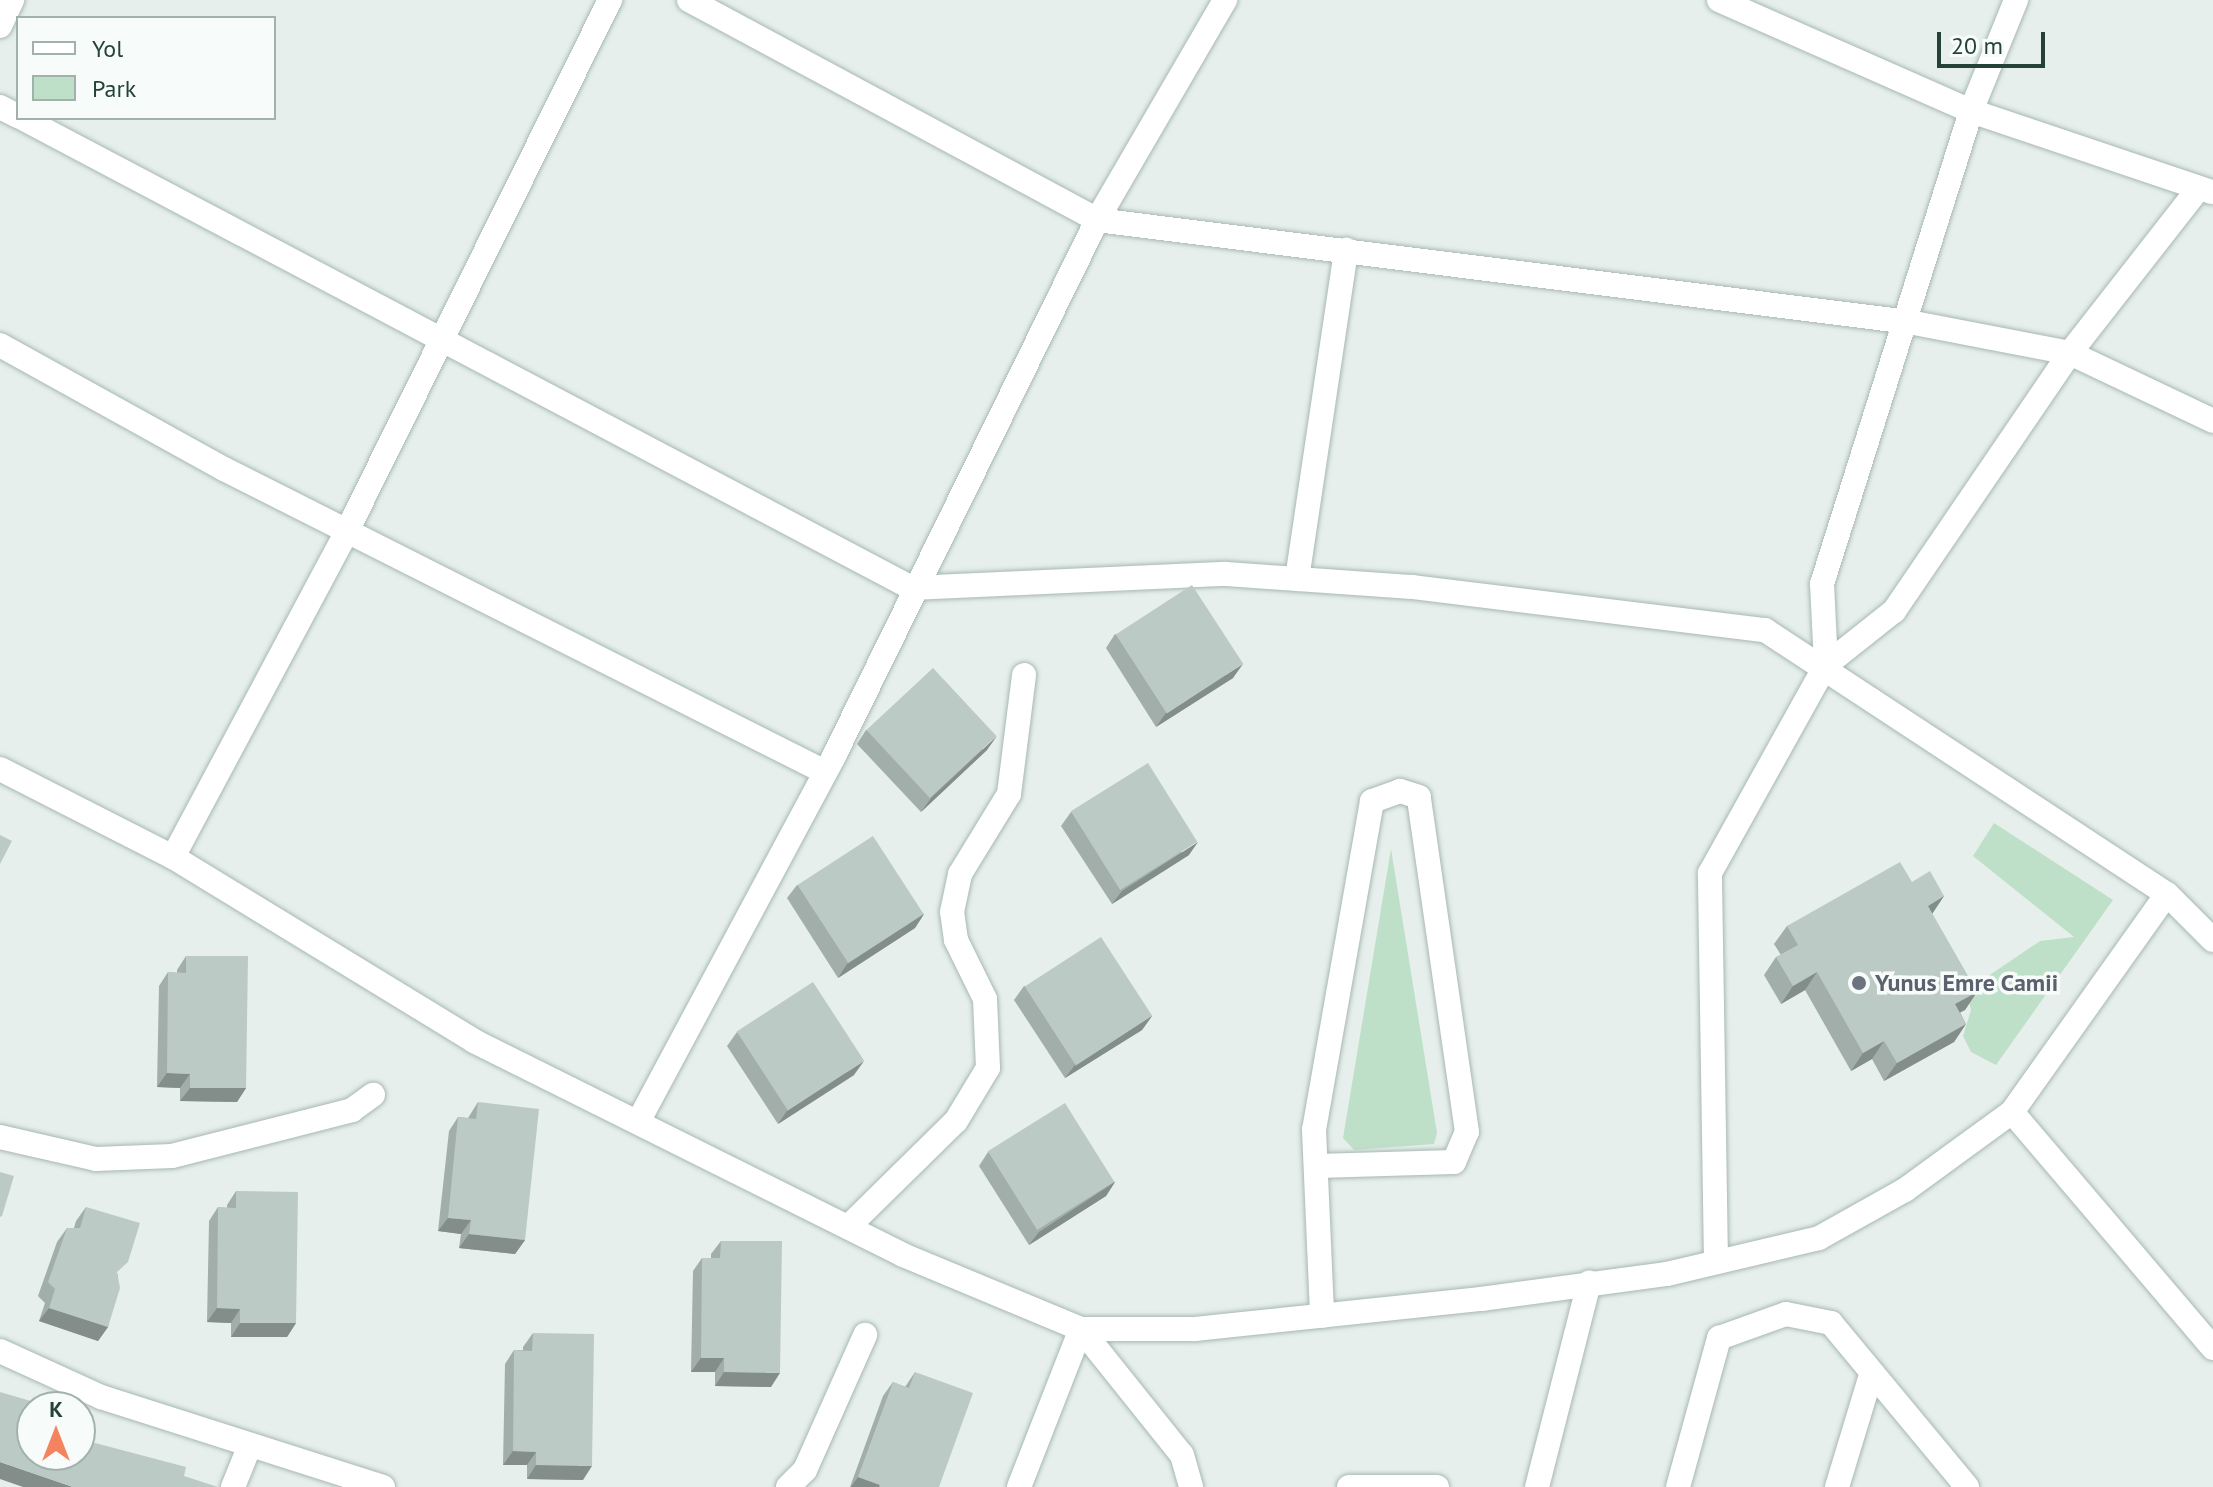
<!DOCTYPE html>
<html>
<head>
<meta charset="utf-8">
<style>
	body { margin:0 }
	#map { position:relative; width:2213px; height:1487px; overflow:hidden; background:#e6efeb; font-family:"PT Sans",sans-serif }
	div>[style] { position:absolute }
	.green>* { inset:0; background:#bfe0c8 }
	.roads { filter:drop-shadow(0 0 2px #a8b8b2) drop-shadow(0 0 2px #a8b8b2) }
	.minor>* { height:24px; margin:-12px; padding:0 12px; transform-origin:12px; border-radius:12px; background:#fff }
	.wall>* { inset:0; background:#a1aea9 }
	.shaded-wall>* { inset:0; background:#838d89 }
	.building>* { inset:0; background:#bbcac4; transform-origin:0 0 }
	.dots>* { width:22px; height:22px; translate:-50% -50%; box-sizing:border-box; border:4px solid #f7fbf9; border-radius:50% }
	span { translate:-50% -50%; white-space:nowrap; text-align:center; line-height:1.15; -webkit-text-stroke:7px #f7fbf9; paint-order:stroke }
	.worship-label { font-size:24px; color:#5b616d; font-weight:700 }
	.left { translate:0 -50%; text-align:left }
	.legend { position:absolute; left:16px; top:16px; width:260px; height:104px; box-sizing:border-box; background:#f7fbf9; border:2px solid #a3b1ad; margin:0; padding:10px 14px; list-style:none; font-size:24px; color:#24423a }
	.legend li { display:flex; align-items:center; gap:16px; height:40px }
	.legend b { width:40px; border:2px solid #a3b1ad }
	.north { position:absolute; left:16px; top:1391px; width:80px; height:80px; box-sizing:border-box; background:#f7fbf9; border:2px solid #a3b1ad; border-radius:50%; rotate:0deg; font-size:22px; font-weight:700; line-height:32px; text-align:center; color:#24423a }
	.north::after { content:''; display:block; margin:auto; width:28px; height:36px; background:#f4845f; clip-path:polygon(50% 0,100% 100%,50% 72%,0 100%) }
	.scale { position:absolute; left:1937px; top:32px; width:108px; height:36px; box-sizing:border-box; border:4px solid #24423a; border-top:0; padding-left:10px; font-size:24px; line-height:28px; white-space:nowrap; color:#24423a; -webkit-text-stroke:6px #f7fbf9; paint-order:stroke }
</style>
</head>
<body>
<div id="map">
	<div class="green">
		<div style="clip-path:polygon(1994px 823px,2113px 900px,1996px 1065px,1971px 1052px,1963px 1036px,1971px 1010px,1966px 991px,2040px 941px,2074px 937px,1973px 856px)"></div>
		<div style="clip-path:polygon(1391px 849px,1437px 1133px,1434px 1144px,1354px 1150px,1343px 1138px)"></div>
	</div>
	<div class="roads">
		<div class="minor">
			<div style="left:689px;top:0;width:464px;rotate:28.3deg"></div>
			<div style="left:1097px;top:220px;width:818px;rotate:7.16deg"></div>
			<div style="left:1909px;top:322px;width:164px;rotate:10.9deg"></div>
			<div style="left:2070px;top:353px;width:158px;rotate:25.4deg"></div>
			<div style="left:1719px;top:0;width:275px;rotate:23.8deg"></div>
			<div style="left:1971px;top:111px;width:254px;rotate:18.6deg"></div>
			<div style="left:0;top:26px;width:29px;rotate:-65deg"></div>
			<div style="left:0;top:107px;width:20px;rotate:27deg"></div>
			<div style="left:22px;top:118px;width:1006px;rotate:27.84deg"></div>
			<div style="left:912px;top:588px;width:314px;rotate:-2.6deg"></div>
			<div style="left:1226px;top:574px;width:187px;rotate:4deg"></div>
			<div style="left:1413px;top:587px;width:355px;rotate:7deg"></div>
			<div style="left:1765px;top:630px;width:481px;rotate:33.3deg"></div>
			<div style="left:2167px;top:894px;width:65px;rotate:45deg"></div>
			<div style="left:0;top:345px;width:256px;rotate:29deg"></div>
			<div style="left:224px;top:469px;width:673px;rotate:26.76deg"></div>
			<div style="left:1297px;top:579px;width:333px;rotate:-81.5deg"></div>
			<div style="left:1826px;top:665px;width:81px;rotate:-92.8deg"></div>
			<div style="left:1822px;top:584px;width:496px;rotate:-72.5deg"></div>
			<div style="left:1971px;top:111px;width:120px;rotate:-67.9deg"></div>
			<div style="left:0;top:769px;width:194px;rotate:27deg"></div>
			<div style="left:173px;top:857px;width:353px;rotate:31.4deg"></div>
			<div style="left:474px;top:1041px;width:479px;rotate:26.5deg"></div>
			<div style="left:903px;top:1255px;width:193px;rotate:22.6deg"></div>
			<div style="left:1081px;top:1329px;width:114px"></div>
			<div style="left:1195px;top:1329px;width:288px;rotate:-6deg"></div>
			<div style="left:1481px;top:1299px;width:188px;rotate:-7.7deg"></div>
			<div style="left:1667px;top:1274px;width:156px;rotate:-13.3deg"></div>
			<div style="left:1819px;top:1238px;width:98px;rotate:-29.2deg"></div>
			<div style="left:1905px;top:1190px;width:132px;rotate:-36.1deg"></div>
			<div style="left:2012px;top:1112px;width:267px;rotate:-54.6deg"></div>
			<div style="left:173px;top:857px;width:370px;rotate:-61.9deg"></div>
			<div style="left:347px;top:531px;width:593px;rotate:-63.65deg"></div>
			<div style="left:2012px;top:1112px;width:310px;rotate:49.6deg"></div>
			<div style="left:638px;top:1122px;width:415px;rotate:-61.8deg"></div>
			<div style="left:834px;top:756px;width:597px;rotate:-63.86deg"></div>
			<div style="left:1097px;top:220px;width:255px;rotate:-59.8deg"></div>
			<div style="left:0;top:1137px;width:98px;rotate:12.9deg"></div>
			<div style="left:96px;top:1159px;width:76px;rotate:-2.3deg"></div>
			<div style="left:172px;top:1156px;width:186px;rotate:-14.3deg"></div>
			<div style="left:352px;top:1110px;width:26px;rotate:-36deg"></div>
			<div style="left:1317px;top:1166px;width:137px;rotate:-1.7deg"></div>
			<div style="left:1454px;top:1162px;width:33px;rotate:-67deg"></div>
			<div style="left:1467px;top:1132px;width:338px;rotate:-98.2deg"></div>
			<div style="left:1419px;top:797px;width:20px;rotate:-162deg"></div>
			<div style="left:1400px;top:791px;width:30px;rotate:160deg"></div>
			<div style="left:1372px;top:801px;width:334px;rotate:100deg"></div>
			<div style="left:1314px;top:1130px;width:186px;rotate:87.5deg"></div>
			<div style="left:848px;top:1227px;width:151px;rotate:-44.5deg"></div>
			<div style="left:956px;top:1121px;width:62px;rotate:-58.9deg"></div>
			<div style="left:988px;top:1068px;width:69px;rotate:-92.5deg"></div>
			<div style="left:985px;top:999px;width:66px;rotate:-116.2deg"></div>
			<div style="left:956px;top:940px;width:28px;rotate:-98deg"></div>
			<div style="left:952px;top:912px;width:39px;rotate:-78deg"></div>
			<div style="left:960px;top:874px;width:94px;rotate:-58.5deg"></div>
			<div style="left:1009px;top:794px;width:120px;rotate:-82.8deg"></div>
			<div style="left:1716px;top:1262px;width:389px;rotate:-90.9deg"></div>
			<div style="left:1710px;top:873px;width:238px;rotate:-60.9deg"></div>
			<div style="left:1826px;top:665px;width:87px;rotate:-38.5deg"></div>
			<div style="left:1894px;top:611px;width:312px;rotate:-55.7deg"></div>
			<div style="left:2070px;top:353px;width:209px;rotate:-52deg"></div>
			<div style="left:1081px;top:1329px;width:161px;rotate:51.3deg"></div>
			<div style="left:1182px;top:1455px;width:33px;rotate:74deg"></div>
			<div style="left:0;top:1351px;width:111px;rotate:24.5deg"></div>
			<div style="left:101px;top:1397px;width:296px;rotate:17.7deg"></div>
			<div style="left:233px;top:1487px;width:45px;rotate:-68deg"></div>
			<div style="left:788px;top:1487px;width:24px;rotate:-45deg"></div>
			<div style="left:805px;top:1470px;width:148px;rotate:-66deg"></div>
			<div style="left:1019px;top:1487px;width:170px;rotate:-68.6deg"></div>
			<div style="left:1349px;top:1487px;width:88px"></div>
			<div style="left:1537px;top:1487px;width:211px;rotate:-75.7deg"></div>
			<div style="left:1678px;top:1487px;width:155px;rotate:-74.6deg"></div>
			<div style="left:1719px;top:1338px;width:71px;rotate:-19.7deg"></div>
			<div style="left:1786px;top:1314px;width:46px;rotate:11.3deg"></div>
			<div style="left:1831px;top:1323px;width:213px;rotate:50.3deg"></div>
			<div style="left:1837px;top:1487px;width:117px;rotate:-73.1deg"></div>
		</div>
	</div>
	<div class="wall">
		<div style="clip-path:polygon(1115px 634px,1233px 678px,1156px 727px,1106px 648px)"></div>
		<div style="clip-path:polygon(866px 730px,987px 750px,921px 812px,857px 744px)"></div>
		<div style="clip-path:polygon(1071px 812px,1189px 855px,1112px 904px,1061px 826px)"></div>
		<div style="clip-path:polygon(1912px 882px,1944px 896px,1932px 914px,1977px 992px,1965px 1010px,1960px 1012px,1966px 1024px,1954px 1042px,1884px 1081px,1872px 1059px,1851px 1071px,1805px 990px,1781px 1004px,1764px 975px,1776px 957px,1781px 955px,1774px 944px,1787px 926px)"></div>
		<div style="clip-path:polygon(797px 885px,924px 914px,915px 928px,838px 978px,787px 898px)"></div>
		<div style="clip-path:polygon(186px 956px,246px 1088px,237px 1102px,180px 1101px,180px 1088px,157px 1087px,159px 986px,168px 972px,177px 973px,177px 970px)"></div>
		<div style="clip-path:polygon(1024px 986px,1152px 1016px,1142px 1030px,1065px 1078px,1014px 1000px)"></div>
		<div style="clip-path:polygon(737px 1032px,854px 1075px,778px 1124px,727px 1046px)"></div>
		<div style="clip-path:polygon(478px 1102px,525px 1240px,515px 1254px,459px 1248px,461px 1234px,438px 1231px,449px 1131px,458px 1117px,468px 1118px)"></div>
		<div style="clip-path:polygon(988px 1152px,1115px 1182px,1106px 1196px,1029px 1245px,979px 1166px)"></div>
		<div style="clip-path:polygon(236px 1191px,296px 1323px,287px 1337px,231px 1337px,231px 1323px,207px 1322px,209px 1221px,218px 1207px,227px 1208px,227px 1205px)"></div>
		<div style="clip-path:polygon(86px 1207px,118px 1276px,108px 1327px,98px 1341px,39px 1321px,45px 1303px,38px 1296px,57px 1242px,67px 1228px,74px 1228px,76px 1221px)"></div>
		<div style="clip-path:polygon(721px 1241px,771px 1387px,715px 1386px,715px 1372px,691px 1372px,693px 1271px,702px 1258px,711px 1258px,711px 1254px)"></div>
		<div style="clip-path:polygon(533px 1333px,583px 1480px,527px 1479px,527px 1465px,503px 1465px,505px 1364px,514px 1350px,523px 1350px,523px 1347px)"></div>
		<div style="clip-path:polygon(915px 1372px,939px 1487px,850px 1487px,883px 1396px,893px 1382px,905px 1387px)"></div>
	</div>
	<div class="shaded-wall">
		<div style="clip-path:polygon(1243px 664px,1233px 678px,1156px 727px,1166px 713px)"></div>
		<div style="clip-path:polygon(997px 736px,987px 750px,921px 812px,931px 798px)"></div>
		<div style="clip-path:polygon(1198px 842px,1189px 855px,1112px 904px,1122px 891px)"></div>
		<div style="clip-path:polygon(1944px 896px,1932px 914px,1928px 906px)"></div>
		<div style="clip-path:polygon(924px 914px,915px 928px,838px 978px,847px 964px)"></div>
		<div style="clip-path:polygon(1817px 972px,1805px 990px,1781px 1004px,1793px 986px)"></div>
		<div style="clip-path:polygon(1977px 992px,1965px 1010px,1942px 1022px,1955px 1004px)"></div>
		<div style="clip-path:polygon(1152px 1016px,1142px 1030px,1065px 1078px,1075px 1065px)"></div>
		<div style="clip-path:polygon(1966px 1024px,1954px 1042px,1884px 1081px,1897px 1063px)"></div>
		<div style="clip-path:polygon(1884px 1041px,1872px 1059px,1851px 1071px,1863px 1053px)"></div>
		<div style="clip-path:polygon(864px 1061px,854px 1075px,778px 1124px,787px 1111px)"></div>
		<div style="clip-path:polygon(167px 1073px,190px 1074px,180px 1088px,157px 1087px)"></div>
		<div style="clip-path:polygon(190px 1088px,246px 1088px,237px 1102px,180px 1101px)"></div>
		<div style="clip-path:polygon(1115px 1182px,1106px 1196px,1029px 1245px,1039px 1232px)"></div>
		<div style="clip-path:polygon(448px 1218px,471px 1220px,461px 1234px,438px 1231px)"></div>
		<div style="clip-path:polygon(469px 1234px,525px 1240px,515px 1254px,459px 1248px)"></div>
		<div style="clip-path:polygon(49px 1308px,108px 1327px,98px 1341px,39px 1321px)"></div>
		<div style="clip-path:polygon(217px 1308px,240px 1309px,231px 1323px,207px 1322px)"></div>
		<div style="clip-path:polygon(240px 1323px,296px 1323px,287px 1337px,231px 1337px)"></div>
		<div style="clip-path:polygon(701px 1358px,724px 1358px,715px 1372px,691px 1372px)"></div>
		<div style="clip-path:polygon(724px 1372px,780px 1373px,771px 1387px,715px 1386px)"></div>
		<div style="clip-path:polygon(513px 1451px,536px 1452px,527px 1465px,503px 1465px)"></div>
		<div style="clip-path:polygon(0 1462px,73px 1487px,23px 1487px,0 1479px)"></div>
		<div style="clip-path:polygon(536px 1465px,592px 1466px,583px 1480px,527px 1479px)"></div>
		<div style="clip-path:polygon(858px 1477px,880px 1485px,879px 1487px,851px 1487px)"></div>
	</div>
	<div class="building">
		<div style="left:1192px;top:585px;width:94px;height:91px;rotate:57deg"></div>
		<div style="left:933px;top:668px;width:93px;height:91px;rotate:47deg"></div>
		<div style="left:1148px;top:763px;width:93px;height:91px;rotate:58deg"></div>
		<div style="clip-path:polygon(0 835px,12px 841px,0 864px)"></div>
		<div style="left:873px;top:836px;width:93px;height:90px;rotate:57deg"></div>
		<div style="clip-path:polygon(1900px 862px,1912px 882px,1930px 871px,1944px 896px,1928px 906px,1977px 992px,1955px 1004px,1966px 1024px,1897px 1063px,1884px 1041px,1863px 1053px,1817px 972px,1793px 986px,1776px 957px,1798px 945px,1787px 926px)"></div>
		<div style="left:1101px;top:937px;width:94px;height:91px;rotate:57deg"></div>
		<div style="clip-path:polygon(186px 956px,248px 956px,246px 1088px,190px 1088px,190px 1074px,167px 1073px,168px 972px,186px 973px)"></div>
		<div style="left:813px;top:982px;width:94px;height:91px;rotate:57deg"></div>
		<div style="clip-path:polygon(478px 1102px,539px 1109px,525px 1240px,469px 1234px,471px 1220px,448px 1218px,458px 1117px,476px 1119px)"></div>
		<div style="left:1065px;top:1103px;width:93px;height:91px;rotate:58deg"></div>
		<div style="clip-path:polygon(0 1172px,14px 1176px,2px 1216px,0 1217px)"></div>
		<div style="clip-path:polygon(236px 1191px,298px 1192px,296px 1323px,240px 1323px,240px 1309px,217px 1308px,218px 1207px,236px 1208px)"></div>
		<div style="clip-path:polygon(86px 1207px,140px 1223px,128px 1262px,117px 1272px,120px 1288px,108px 1327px,49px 1308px,55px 1289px,48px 1282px,67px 1228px,80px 1228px)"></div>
		<div style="clip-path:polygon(721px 1241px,782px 1241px,780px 1373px,724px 1372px,724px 1358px,701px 1358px,702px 1258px,720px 1258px)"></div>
		<div style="clip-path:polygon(533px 1333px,594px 1334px,592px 1466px,536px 1465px,536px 1452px,513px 1451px,514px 1350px,532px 1351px)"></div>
		<div style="clip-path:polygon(915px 1372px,973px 1393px,939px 1487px,879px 1487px,880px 1485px,858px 1477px,893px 1382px,909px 1388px)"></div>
		<div style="clip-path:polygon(0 1392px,41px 1404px,40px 1407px,32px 1407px,32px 1455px,80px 1455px,80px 1439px,186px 1467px,184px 1476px,218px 1487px,73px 1487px,0 1462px)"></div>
	</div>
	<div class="dots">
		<div style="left:1859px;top:983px;background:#6b7280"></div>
	</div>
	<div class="worship-label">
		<span class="left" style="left:1875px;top:983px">Yunus Emre Camii</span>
	</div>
	<ul class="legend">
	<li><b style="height:10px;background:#fff"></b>Yol</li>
	<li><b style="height:22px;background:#bfe0c8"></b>Park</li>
	</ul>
	<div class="north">K</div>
	<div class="scale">20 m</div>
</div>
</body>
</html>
